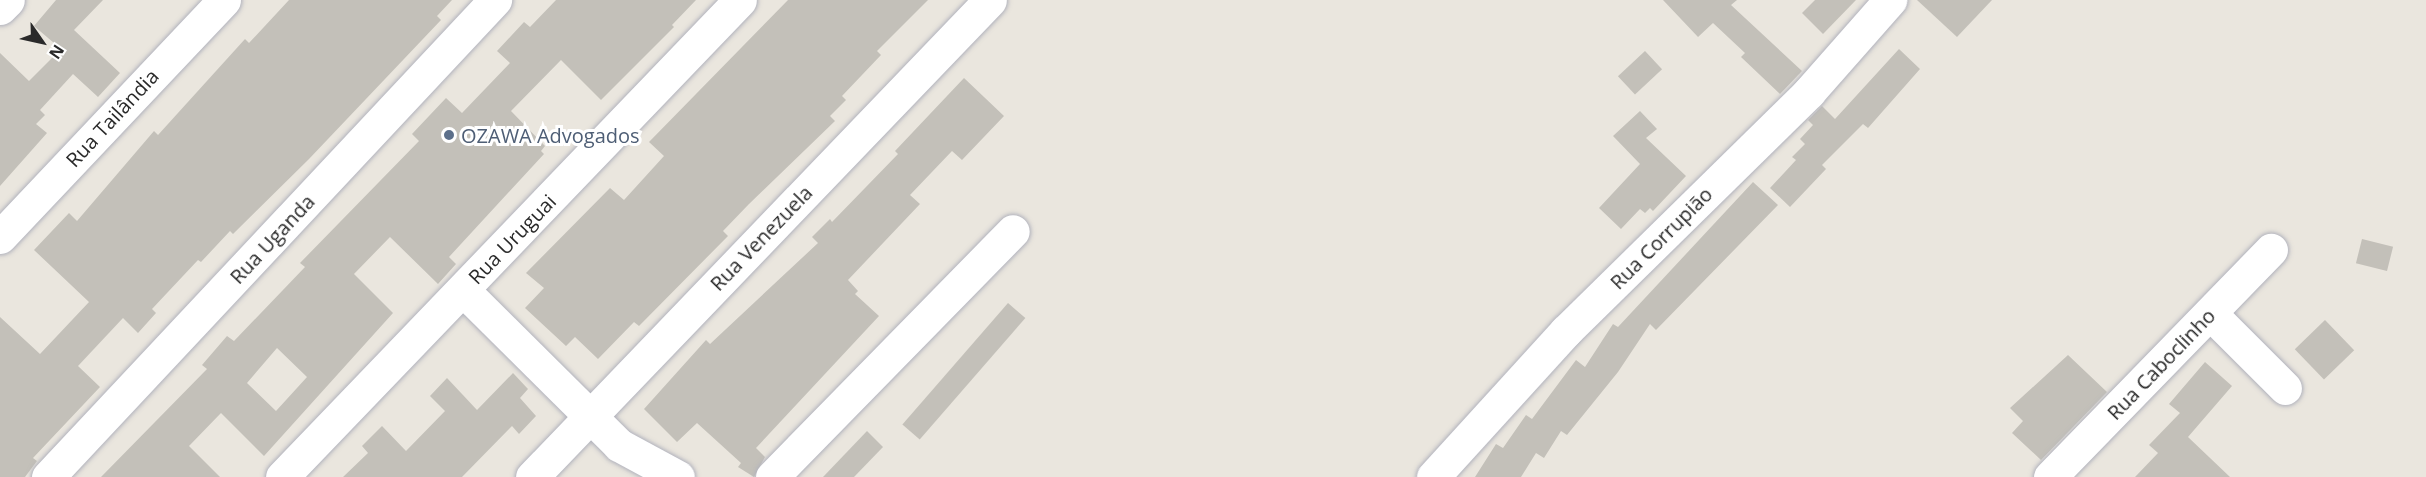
<!DOCTYPE html>
<html>
<head>
<meta charset="utf-8">
<style>
	body { margin:0 }
	#map { position:relative; width:2426px; height:477px; overflow:hidden; background:#eae6de; font-family:"Open Sans",sans-serif }
	div>[style] { position:absolute }
	.building>* { inset:0; background:#c3c0b9; transform-origin:0 0 }
	.roads { filter:drop-shadow(0 0 2px #b1b2bc) drop-shadow(0 0 2px #b1b2bc) }
	.minor>* { height:33px; margin:-16.5px; padding:0 16.5px; transform-origin:16.5px; border-radius:16.5px; background:#fff }
	.dots>* { width:16px; height:16px; translate:-50% -50%; box-sizing:border-box; border:3px solid #fff; border-radius:50% }
	span { translate:-50% -50%; white-space:nowrap; text-align:center; line-height:1.15; -webkit-text-stroke:6px #fff; paint-order:stroke }
	.street-label { font-size:20px; color:#2a2a2a }
	.service-label { font-size:20px; color:#4e5e75 }
	.left { translate:0 -50%; text-align:left }
	.north { position:absolute; left:12px; top:12px; width:60px; height:60px; -webkit-text-stroke:4px #fff; paint-order:stroke; rotate:124deg; font-size:16px; font-weight:700; line-height:24px; text-align:center; color:#2a2a2a }
	.north::after { content:''; display:block; margin:auto; width:21px; height:27px; background:#2a2a2a; clip-path:polygon(50% 0,100% 100%,50% 72%,0 100%) }
</style>
</head>
<body>
<div id="map">
	<div class="building">
		<div style="clip-path:polygon(56px 0,103px 0,74px 30px,120px 73px,98px 97px,73px 74px,40px 110px,45px 115px,36px 124px,47px 133px,0 186px,0 53px,29px 81px,61px 49px,34px 26px)"></div>
		<div style="clip-path:polygon(289px 0,452px 0,437px 16px,441px 20px,309px 159px,233px 234px,230px 231px,201px 262px,198px 260px,152px 309px,156px 313px,138px 333px,123px 318px,78px 366px,100px 387px,33px 458px,37px 461px,25px 477px,0 477px,0 317px,40px 354px,89px 302px,34px 250px,69px 213px,77px 221px,154px 131px,158px 135px,245px 39px,249px 43px)"></div>
		<div style="clip-path:polygon(evenodd,556px 0,696px 0,672px 25px,674px 27px,601px 100px,561px 60px,511px 111px,545px 146px,541px 151px,544px 154px,449px 257px,456px 264px,438px 284px,390px 237px,354px 274px,393px 313px,264px 456px,221px 413px,189px 446px,220px 477px,101px 477px,207px 369px,202px 365px,227px 336px,234px 341px,305px 267px,300px 263px,419px 141px,412px 134px,446px 98px,462px 113px,510px 63px,497px 51px,524px 22px,530px 27px,556px 0,277px 348px,307px 377px,276px 411px,247px 383px,277px 348px)"></div>
		<div style="clip-path:polygon(788px 0,928px 0,877px 51px,881px 55px,842px 96px,846px 100px,830px 116px,835px 121px,749px 204px,723px 231px,728px 236px,639px 326px,634px 322px,598px 359px,575px 337px,566px 346px,525px 308px,544px 288px,526px 273px,610px 188px,624px 200px,664px 156px,649px 142px)"></div>
		<div style="clip-path:polygon(1663px 0,1737px 0,1731px 5px,1802px 71px,1780px 94px,1741px 57px,1745px 53px,1713px 23px,1698px 37px)"></div>
		<div style="clip-path:polygon(1815px 0,1856px 0,1823px 34px,1802px 13px)"></div>
		<div style="clip-path:polygon(1917px 0,1992px 0,1957px 37px)"></div>
		<div style="clip-path:polygon(1899px 49px,1920px 69px,1868px 128px,1863px 124px,1822px 165px,1826px 169px,1790px 207px,1770px 188px,1796px 160px,1792px 157px,1805px 144px,1800px 139px,1813px 125px,1808px 120px,1822px 106px,1835px 119px)"></div>
		<div style="left:1645px;top:51px;width:25px;height:37px;rotate:47deg"></div>
		<div style="clip-path:polygon(964px 78px,1004px 116px,962px 160px,952px 151px,910px 195px,920px 204px,848px 280px,858px 291px,855px 294px,879px 316px,756px 448px,765px 457px,754px 477px,738px 467px,741px 463px,697px 423px,677px 442px,644px 409px,706px 340px,710px 344px,818px 243px,812px 237px,830px 219px,832px 222px,898px 154px,895px 151px)"></div>
		<div style="clip-path:polygon(1640px 111px,1657px 129px,1646px 138px,1686px 176px,1653px 211px,1650px 208px,1645px 213px,1640px 209px,1621px 229px,1599px 208px,1640px 164px,1613px 136px)"></div>
		<div style="clip-path:polygon(1753px 182px,1778px 205px,1656px 330px,1650px 324px,1618px 372px,1567px 435px,1561px 431px,1544px 458px,1536px 453px,1521px 477px,1475px 477px,1496px 444px,1503px 448px,1526px 415px,1532px 419px,1576px 360px,1585px 367px,1613px 324px,1618px 327px)"></div>
		<div style="left:2362px;top:239px;width:32px;height:25px;rotate:14deg"></div>
		<div style="left:1008px;top:303px;width:23px;height:161px;rotate:41deg"></div>
		<div style="left:2325px;top:320px;width:42px;height:42px;rotate:46deg"></div>
		<div style="clip-path:polygon(2068px 355px,2107px 392px,2041px 460px,2012px 433px,2023px 421px,2010px 408px)"></div>
		<div style="clip-path:polygon(2205px 362px,2232px 386px,2188px 437px,2230px 477px,2135px 477px,2158px 453px,2149px 445px,2180px 413px,2169px 404px)"></div>
		<div style="clip-path:polygon(513px 373px,528px 389px,520px 398px,536px 416px,519px 434px,512px 426px,462px 477px,343px 477px,368px 453px,362px 446px,382px 426px,406px 451px,445px 411px,430px 396px,447px 378px,477px 410px)"></div>
		<div style="clip-path:polygon(867px 431px,883px 447px,854px 477px,823px 477px)"></div>
	</div>
	<div class="roads">
		<div class="minor">
			<div style="left:0;top:8px;width:11px;rotate:-45deg"></div>
			<div style="left:0;top:237px;width:326px;rotate:-46.6deg"></div>
			<div style="left:463px;top:290px;width:220px;rotate:44.8deg"></div>
			<div style="left:619px;top:445px;width:67px;rotate:28.5deg"></div>
			<div style="left:2210px;top:313px;width:106px;rotate:45deg"></div>
			<div style="left:48px;top:477px;width:654px;rotate:-46.86deg"></div>
			<div style="left:282px;top:477px;width:661px;rotate:-46.16deg"></div>
			<div style="left:532px;top:477px;width:661px;rotate:-46.16deg"></div>
			<div style="left:772px;top:477px;width:344px;rotate:-45.6deg"></div>
			<div style="left:1433px;top:477px;width:197px;rotate:-47.7deg"></div>
			<div style="left:1566px;top:331px;width:341px;rotate:-44.5deg"></div>
			<div style="left:1809px;top:92px;width:123px;rotate:-48.6deg"></div>
			<div style="left:2050px;top:477px;width:317px;rotate:-45.8deg"></div>
		</div>
	</div>
	<div class="dots">
		<div style="left:449px;top:135px;background:#5c6f8a"></div>
	</div>
	<div class="street-label">
		<span style="left:112px;top:118px;rotate:-47deg">Rua Tailândia</span>
		<span style="left:761px;top:238px;rotate:-46deg">Rua Venezuela</span>
		<span style="left:1661px;top:238px;rotate:-45deg">Rua Corrupião</span>
		<span style="left:272px;top:239px;rotate:-47deg">Rua Uganda</span>
		<span style="left:512px;top:239px;rotate:-46deg">Rua Uruguai</span>
		<span style="left:2161px;top:364px;rotate:-46deg">Rua Caboclinho</span>
	</div>
	<div class="service-label">
		<span class="left" style="left:461px;top:135px">OZAWA Advogados</span>
	</div>
	<div class="north">N</div>
</div>
</body>
</html>
